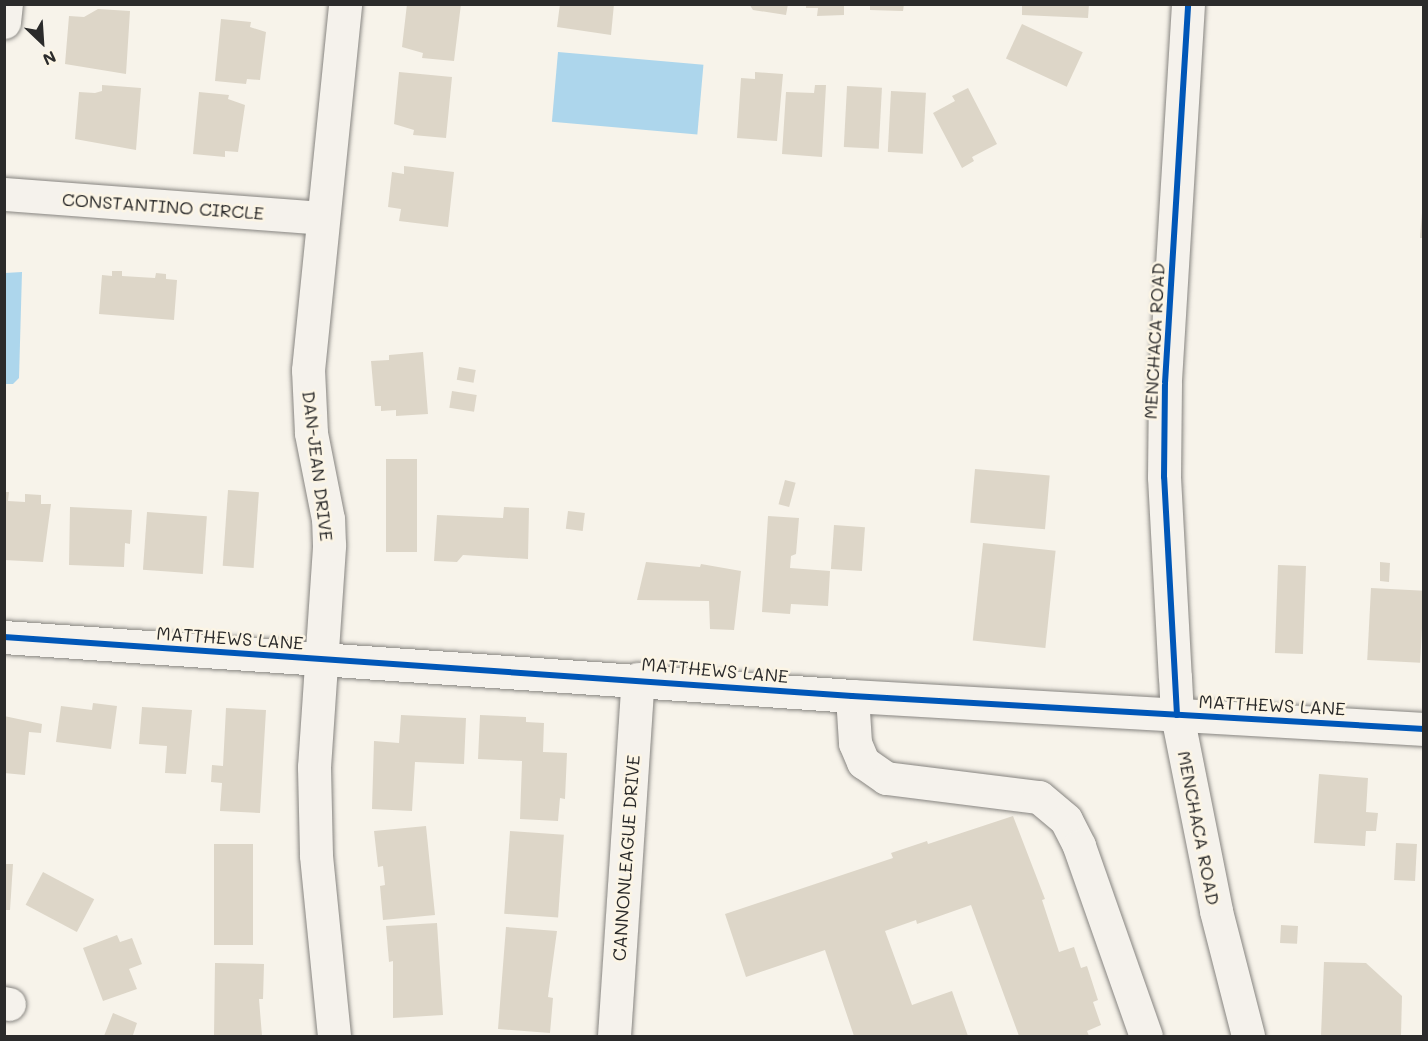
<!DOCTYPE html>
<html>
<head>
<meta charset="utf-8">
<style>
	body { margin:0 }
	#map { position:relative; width:1428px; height:1041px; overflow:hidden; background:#f7f3ea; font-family:Mali,sans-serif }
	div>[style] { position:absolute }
	.water>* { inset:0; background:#add6ec; transform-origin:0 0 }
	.building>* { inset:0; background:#ddd6c8; transform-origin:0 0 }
	.roads { filter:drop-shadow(0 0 2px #878581) drop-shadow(0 0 2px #878581) }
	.minor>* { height:33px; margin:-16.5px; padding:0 16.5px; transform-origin:16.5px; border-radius:16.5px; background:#f5f2ec }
	.major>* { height:33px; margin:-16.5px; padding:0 16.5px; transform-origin:16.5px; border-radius:16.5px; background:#f5f2ec }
	.cycleway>* { height:6px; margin:-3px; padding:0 3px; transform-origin:3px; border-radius:3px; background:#0057b8 }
	span { translate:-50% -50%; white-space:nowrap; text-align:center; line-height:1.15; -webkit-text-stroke:5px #fcf5e5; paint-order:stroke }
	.street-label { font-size:18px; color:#2b2b2b }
	.frame { position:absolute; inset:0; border:6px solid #2b2b2b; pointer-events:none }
	.north { position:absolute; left:12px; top:12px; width:60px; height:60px; -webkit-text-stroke:4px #fcf5e5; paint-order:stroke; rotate:155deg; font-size:16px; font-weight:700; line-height:24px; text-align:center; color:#2b2b2b }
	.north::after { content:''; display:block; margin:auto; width:21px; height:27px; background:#2b2b2b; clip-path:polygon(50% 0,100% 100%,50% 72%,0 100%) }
</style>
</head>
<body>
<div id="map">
	<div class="water">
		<div style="left:558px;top:52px;width:146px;height:70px;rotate:5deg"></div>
		<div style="clip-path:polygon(22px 272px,19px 378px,13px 384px,5px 384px,5px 273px)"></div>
	</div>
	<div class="building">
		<div style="clip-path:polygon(407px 4px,461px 4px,454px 61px,422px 58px,423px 53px,402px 47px)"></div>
		<div style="clip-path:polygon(560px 4px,614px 4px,611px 35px,557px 27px)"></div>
		<div style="clip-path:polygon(749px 4px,788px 4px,786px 15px,753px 10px)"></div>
		<div style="clip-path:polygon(806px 4px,844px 4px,844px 15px,817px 16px,818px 8px,806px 8px)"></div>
		<div style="clip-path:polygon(870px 4px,904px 4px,903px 11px,870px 10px)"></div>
		<div style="clip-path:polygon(1022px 4px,1089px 4px,1088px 18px,1022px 15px)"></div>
		<div style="clip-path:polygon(98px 9px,130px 11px,126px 74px,65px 64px,69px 16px,84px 17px)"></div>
		<div style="clip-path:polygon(221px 19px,251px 22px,250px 27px,266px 32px,260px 80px,247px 79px,246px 84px,215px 81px)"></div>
		<div style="left:1022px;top:24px;width:67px;height:38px;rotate:25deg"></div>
		<div style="clip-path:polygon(399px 72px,452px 77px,446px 138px,413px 135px,414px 130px,394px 124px)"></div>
		<div style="clip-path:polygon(755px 72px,783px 74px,777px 141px,737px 138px,741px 78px,755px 79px)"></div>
		<div style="clip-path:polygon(102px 85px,141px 88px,136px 150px,75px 139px,79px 92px,95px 93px,102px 91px)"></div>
		<div style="clip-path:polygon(815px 85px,826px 85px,822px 157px,782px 154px,786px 92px,814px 93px)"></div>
		<div style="left:847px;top:86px;width:35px;height:61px;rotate:3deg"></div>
		<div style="clip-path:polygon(968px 88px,997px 144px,972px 157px,974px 161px,962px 168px,933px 113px,955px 101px,952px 96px)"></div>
		<div style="left:891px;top:91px;width:35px;height:61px;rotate:3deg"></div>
		<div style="clip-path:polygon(199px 92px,229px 95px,228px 99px,245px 105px,238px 152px,225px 151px,225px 157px,193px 154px)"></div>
		<div style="clip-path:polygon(404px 166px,454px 172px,448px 227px,399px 221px,401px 209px,388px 207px,392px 172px,404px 174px)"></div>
		<div style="clip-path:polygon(1422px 213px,1424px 213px,1424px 238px,1420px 238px)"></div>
		<div style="clip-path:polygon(112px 271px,122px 271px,122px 276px,155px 278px,156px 273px,166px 274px,166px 279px,177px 280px,174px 320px,99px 314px,102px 275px,112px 276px)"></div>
		<div style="clip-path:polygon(423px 352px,428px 414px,396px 416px,396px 410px,381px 411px,381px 406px,375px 406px,371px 361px,389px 360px,389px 355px)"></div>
		<div style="left:459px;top:367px;width:17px;height:13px;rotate:10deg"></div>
		<div style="left:452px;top:391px;width:25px;height:17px;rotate:9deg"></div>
		<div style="left:386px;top:459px;width:31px;height:93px"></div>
		<div style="left:975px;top:469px;width:75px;height:54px;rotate:5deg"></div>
		<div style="left:785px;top:480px;width:11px;height:25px;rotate:15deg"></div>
		<div style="left:228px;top:490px;width:31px;height:76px;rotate:4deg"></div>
		<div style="clip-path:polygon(4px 492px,9px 492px,8px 501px,25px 502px,25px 494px,41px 495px,41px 504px,51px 504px,43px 562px,4px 560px)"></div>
		<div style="clip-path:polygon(70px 507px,132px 510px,130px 544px,125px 543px,124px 567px,69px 565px)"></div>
		<div style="clip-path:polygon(504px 507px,529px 508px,528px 559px,463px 555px,457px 562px,434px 561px,437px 515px,503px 518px)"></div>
		<div style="left:568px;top:511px;width:17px;height:18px;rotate:7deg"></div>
		<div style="left:147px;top:512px;width:60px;height:58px;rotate:4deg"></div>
		<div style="clip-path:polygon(768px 516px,799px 518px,796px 554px,791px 556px,790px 568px,830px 571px,828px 606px,791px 604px,790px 614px,762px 612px)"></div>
		<div style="left:834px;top:525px;width:31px;height:44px;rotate:4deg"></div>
		<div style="left:983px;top:543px;width:73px;height:98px;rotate:6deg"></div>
		<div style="clip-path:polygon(646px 562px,700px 567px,701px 564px,741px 571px,734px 630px,710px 629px,709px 601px,637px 600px)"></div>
		<div style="clip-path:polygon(1380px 562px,1390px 563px,1389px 582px,1380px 581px)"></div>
		<div style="left:1278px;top:565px;width:28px;height:88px;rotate:2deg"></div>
		<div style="left:1371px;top:588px;width:53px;height:72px;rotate:3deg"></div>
		<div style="clip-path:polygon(93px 703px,117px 706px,111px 749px,56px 742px,61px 706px,92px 710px)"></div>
		<div style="clip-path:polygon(142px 707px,192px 710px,186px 774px,165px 773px,167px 746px,139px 744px)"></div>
		<div style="clip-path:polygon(226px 708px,266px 710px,260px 813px,220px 811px,222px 783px,211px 782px,212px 765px,223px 766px)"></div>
		<div style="clip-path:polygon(401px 715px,466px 718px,464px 764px,415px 762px,412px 811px,372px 809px,374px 741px,399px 743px)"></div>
		<div style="clip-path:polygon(480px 715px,526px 717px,526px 722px,544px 723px,543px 752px,567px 753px,565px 799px,560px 798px,558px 821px,520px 819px,522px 761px,478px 759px)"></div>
		<div style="clip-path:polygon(4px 716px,42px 724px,41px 733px,29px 732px,25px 775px,4px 773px)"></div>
		<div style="clip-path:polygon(1319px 774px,1368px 778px,1366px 812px,1378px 813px,1376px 831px,1366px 831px,1365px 846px,1314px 843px)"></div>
		<div style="clip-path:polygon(1013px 816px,1045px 899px,1042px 900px,1059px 952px,1074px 947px,1081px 968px,1087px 966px,1098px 1000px,1093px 1002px,1101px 1025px,1087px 1031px,1089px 1036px,1019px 1036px,971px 905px,917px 924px,916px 920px,885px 931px,912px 1005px,952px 991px,968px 1036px,854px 1036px,825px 950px,746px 977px,725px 914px,893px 858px,891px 853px,927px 841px,928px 844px)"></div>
		<div style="clip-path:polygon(426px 826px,435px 915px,383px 920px,380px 886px,385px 885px,383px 866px,378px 867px,374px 831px)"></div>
		<div style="left:510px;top:831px;width:54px;height:83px;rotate:4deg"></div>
		<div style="left:1396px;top:843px;width:21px;height:37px;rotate:3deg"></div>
		<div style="left:214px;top:844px;width:39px;height:101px"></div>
		<div style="clip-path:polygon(5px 864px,13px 864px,10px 910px,4px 910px)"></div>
		<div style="left:43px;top:872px;width:58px;height:37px;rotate:28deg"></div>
		<div style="clip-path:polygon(437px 923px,443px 1015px,393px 1018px,393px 961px,389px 962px,386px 926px)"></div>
		<div style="left:1281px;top:925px;width:17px;height:18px;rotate:3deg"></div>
		<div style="clip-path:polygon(506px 927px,557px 931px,548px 997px,553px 998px,550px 1033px,498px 1029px)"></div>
		<div style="clip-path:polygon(117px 935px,120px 942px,132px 938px,142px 964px,129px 969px,137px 989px,103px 1001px,83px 948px)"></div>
		<div style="clip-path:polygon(1324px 962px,1366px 963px,1402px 996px,1401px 1036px,1321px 1036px)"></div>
		<div style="clip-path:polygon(215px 963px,264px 964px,263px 999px,259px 999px,262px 1036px,214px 1036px)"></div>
		<div style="clip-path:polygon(113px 1013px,137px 1023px,133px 1035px,137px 1036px,104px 1036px)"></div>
	</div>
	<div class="roads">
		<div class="minor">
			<div style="left:4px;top:22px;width:18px;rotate:-84deg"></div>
			<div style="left:4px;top:194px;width:319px;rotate:4.3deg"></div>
			<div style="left:4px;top:637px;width:850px;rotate:3.98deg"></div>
			<div style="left:852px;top:696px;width:573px;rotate:3.3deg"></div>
			<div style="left:852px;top:696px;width:47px;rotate:86.3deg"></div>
			<div style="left:855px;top:743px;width:21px;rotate:67deg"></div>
			<div style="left:863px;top:762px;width:28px;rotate:35deg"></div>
			<div style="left:886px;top:778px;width:154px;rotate:7.1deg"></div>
			<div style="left:1039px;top:797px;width:35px;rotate:40deg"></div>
			<div style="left:1066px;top:820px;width:29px;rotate:63deg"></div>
			<div style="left:1079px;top:846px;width:201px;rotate:70.6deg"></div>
			<div style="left:4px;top:1003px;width:5px;rotate:11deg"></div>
			<div style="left:334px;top:1036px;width:182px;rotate:-95.7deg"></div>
			<div style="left:316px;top:855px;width:88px;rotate:-91.3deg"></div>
			<div style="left:314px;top:767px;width:223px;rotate:-86.1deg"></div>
			<div style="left:329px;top:545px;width:26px;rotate:-92deg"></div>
			<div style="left:328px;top:519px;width:88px;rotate:-101.2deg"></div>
			<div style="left:311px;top:433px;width:63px;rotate:-92.7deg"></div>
			<div style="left:308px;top:370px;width:368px;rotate:-84.2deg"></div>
			<div style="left:614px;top:1036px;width:358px;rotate:-86.2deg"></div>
		</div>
		<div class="major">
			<div style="left:1188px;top:4px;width:380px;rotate:93.5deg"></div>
			<div style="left:1165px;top:383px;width:94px;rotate:90.6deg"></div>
			<div style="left:1164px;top:477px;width:200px;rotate:86.9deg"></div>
			<div style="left:1175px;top:677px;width:38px;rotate:87deg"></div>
			<div style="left:1177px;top:715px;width:200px;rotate:78.7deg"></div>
			<div style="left:1216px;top:911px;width:129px;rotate:75.6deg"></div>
		</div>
	</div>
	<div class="cycleway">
		<div style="left:4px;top:637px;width:850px;rotate:3.98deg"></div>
		<div style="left:852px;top:696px;width:573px;rotate:3.3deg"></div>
		<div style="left:1177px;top:715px;width:238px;rotate:-93.1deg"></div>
		<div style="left:1164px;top:477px;width:94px;rotate:-89.4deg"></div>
		<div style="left:1165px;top:383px;width:380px;rotate:-86.5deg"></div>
	</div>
	<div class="street-label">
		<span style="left:163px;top:206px;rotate:4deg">CONSTANTINO CIRCLE</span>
		<span style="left:1154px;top:341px;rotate:-87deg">MENCHACA ROAD</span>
		<span style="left:318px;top:466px;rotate:83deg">DAN-JEAN DRIVE</span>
		<span style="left:230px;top:638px;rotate:4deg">MATTHEWS LANE</span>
		<span style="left:715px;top:670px;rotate:5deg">MATTHEWS LANE</span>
		<span style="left:1272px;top:705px;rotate:3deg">MATTHEWS LANE</span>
		<span style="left:1199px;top:828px;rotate:79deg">MENCHACA ROAD</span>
		<span style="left:626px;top:858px;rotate:-86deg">CANNONLEAGUE DRIVE</span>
	</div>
	<div class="frame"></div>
	<div class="north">N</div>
</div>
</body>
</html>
